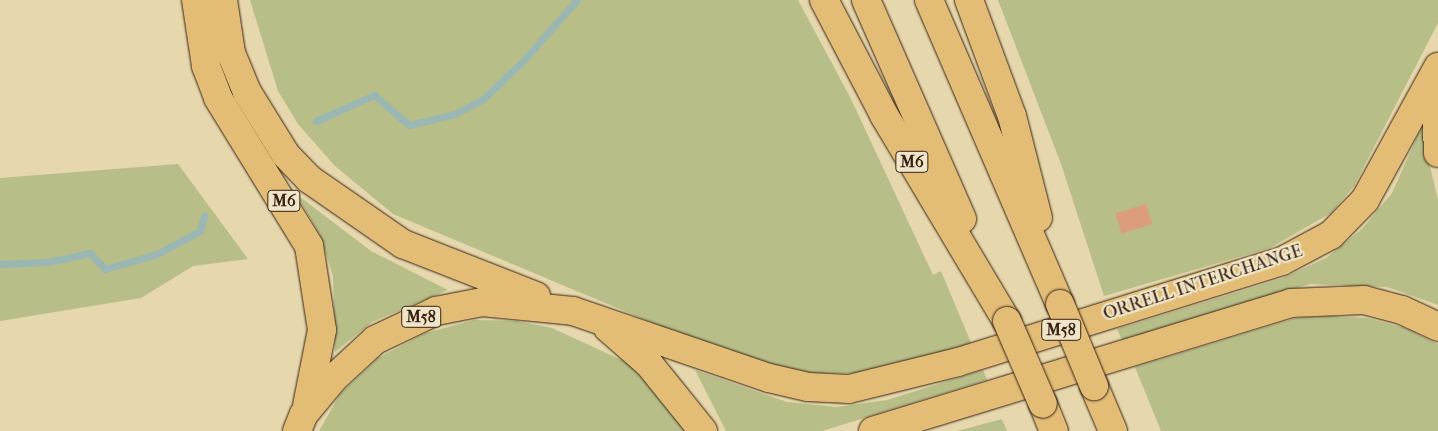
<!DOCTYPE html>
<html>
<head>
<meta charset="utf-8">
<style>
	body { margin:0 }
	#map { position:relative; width:1438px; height:431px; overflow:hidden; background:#e6d8ac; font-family:"IM FELL French Canon",serif }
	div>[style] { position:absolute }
	.green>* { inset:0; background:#b7be88 }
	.stream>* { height:7px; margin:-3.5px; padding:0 3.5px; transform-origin:3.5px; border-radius:3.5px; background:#9ab7b4 }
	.building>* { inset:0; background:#db9d7b; transform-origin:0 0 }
	.roads { filter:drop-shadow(0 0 1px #382213) drop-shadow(0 0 1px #382213) }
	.motorway>* { height:28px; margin:-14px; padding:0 14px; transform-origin:14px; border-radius:14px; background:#e3bc76 }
	.bridges { filter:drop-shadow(0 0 1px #382213) drop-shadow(0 0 1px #382213) }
	.motorway-bridge>* { height:28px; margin:-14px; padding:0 14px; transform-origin:14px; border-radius:14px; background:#e3bc76 }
	span { translate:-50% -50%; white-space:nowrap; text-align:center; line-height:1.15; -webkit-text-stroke:4.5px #efe6c9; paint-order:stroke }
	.shield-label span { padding:1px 4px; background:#efe6c9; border:1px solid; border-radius:4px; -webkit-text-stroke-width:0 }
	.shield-label { font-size:16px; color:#382213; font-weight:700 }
	.street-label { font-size:18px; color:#382213 }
</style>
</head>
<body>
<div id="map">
	<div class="green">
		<div style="clip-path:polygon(250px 0,798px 0,851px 99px,933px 275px,941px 271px,972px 345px,865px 373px,796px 374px,741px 360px,393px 214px,335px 166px,298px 124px,278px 91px)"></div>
		<div style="clip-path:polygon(998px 0,1438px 0,1438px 23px,1354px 186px,1331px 213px,1270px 248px,1104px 296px,1061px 164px)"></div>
		<div style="clip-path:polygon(1421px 128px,1438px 200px,1438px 305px,1387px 287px,1310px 284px,1122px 340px,1117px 329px,1283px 278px,1326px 258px,1362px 229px,1392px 193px)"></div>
		<div style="clip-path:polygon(178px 164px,248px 259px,193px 266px,141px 298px,0 321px,0 178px)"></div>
		<div style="clip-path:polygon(296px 194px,371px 251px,448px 290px,372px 322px,335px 352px,333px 276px,319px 233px)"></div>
		<div style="clip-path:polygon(1329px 316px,1367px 318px,1405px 328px,1438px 344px,1438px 431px,1161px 431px,1135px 367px,1296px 318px)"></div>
		<div style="clip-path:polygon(474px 320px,517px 321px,552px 328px,628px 363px,657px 389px,684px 431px,319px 431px,340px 394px,378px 358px,426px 333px)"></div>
		<div style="clip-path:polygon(983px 370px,987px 380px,822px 431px,726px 431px,695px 370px,787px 402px,837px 407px,887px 400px)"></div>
		<div style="clip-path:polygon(1002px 419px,1007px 431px,957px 431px)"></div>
	</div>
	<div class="stream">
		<div style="left:316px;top:121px;width:64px;rotate:-24.1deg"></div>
		<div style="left:374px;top:95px;width:46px;rotate:40.6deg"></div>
		<div style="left:409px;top:125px;width:47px;rotate:-13.4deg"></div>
		<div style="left:455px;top:114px;width:32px;rotate:-28deg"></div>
		<div style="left:483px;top:99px;width:52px;rotate:-43.5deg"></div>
		<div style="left:521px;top:63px;width:84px;rotate:-48.4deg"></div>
		<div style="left:0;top:264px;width:47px;rotate:-2.4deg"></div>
		<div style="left:47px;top:262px;width:44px;rotate:-11.8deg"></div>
		<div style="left:90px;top:253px;width:22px;rotate:47deg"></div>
		<div style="left:105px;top:269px;width:54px;rotate:-16.1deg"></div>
		<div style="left:157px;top:254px;width:49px;rotate:-28.1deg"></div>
		<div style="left:200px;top:231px;width:16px;rotate:-75deg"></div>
	</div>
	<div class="building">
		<div style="left:1146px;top:204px;width:21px;height:32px;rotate:73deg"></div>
	</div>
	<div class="roads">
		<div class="motorway">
			<div style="left:196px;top:0;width:67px;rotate:81.4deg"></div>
			<div style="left:206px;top:66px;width:34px;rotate:69deg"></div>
			<div style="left:218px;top:98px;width:174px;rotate:58.4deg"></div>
			<div style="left:309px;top:246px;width:85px;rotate:81.2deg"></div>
			<div style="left:322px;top:330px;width:77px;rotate:101.2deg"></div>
			<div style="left:223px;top:0;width:54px;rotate:81.4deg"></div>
			<div style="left:231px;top:53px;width:42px;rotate:67.7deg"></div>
			<div style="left:247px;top:92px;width:74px;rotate:58.2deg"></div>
			<div style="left:286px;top:155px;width:33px;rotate:46deg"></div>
			<div style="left:309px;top:179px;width:114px;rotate:34.7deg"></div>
			<div style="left:403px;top:244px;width:143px;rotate:21.4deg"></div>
			<div style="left:824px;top:0;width:130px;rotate:62.4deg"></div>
			<div style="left:884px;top:115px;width:240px;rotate:59.2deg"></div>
			<div style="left:866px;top:0;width:239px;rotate:66.3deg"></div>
			<div style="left:929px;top:0;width:331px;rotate:66.7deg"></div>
			<div style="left:969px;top:0;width:124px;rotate:69.7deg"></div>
			<div style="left:1012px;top:116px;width:105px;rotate:75.7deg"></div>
			<div style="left:1435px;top:75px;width:78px;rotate:87.8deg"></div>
			<div style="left:608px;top:328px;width:55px;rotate:41.3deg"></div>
			<div style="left:649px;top:364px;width:86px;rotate:51.1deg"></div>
			<div style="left:1094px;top:386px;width:49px;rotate:67.1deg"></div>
			<div style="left:1043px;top:404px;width:29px;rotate:68deg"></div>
			<div style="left:297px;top:431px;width:18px;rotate:-68deg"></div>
			<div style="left:304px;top:414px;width:47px;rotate:-50.2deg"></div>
			<div style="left:334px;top:378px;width:56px;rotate:-42.8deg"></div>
			<div style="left:375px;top:340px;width:68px;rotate:-25.4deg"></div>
			<div style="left:436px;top:311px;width:47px;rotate:-11.1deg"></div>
			<div style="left:482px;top:302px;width:91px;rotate:5.6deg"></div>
			<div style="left:573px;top:311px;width:207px;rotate:18.9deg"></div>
			<div style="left:769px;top:378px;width:40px;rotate:13deg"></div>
			<div style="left:808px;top:387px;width:41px;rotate:2.8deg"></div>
			<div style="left:849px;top:389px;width:112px;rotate:-13.9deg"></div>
			<div style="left:958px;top:362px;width:339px;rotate:-17.3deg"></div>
			<div style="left:1282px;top:261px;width:55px;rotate:-28deg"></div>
			<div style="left:1331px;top:235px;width:49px;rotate:-45.8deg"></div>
			<div style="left:1365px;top:200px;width:152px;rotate:-61.2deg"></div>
			<div style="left:873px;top:431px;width:437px;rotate:-17deg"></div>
			<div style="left:1291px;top:303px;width:73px;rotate:-2.4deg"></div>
			<div style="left:1364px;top:300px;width:39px;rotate:15deg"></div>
			<div style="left:1402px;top:310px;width:40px;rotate:25deg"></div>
		</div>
	</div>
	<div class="bridges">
		<div class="motorway-bridge">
			<div style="left:1060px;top:304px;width:89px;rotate:67.5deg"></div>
			<div style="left:1007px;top:321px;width:90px;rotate:66.6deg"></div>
		</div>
	</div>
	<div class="shield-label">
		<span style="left:912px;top:162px">M6</span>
		<span style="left:284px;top:201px">M6</span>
		<span style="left:421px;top:317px">M58</span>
		<span style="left:1061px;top:330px">M58</span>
	</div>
	<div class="street-label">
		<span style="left:1203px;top:283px;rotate:-18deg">ORRELL INTERCHANGE</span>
	</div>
</div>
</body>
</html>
